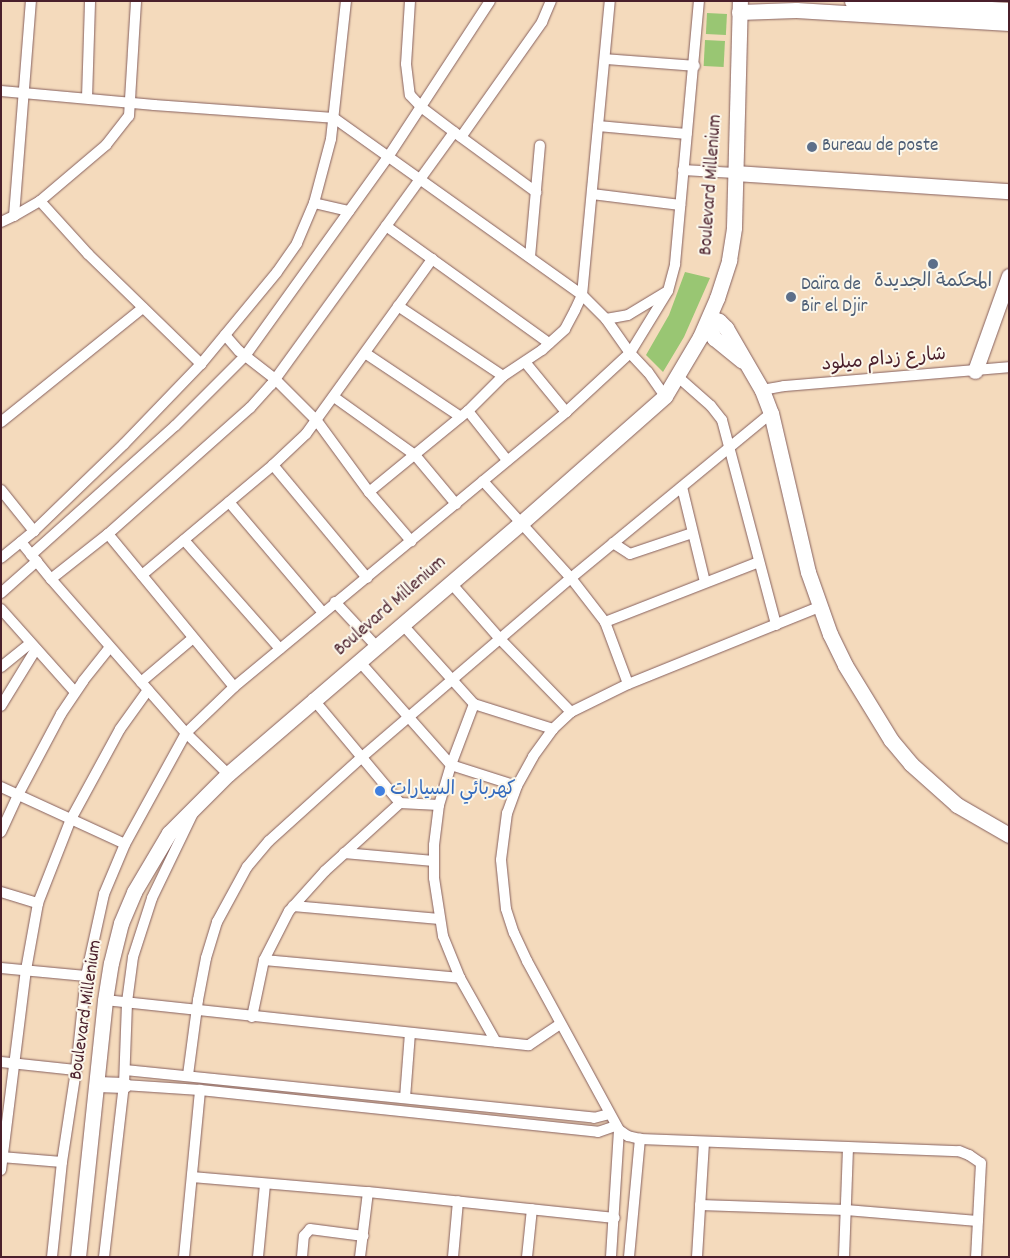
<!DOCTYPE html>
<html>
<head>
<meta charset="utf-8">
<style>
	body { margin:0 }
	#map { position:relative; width:1010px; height:1258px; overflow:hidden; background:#f4dabc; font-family:Dekko,"Playpen Sans Arabic",sans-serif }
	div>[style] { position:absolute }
	.green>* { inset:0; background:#99c673; transform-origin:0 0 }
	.roads { filter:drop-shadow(0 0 1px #86605e) drop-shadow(0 0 1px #86605e) }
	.street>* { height:10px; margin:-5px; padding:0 5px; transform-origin:5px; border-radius:5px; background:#fff }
	.secondary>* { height:15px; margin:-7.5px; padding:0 7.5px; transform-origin:7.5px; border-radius:7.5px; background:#fff }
	.dots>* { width:14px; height:14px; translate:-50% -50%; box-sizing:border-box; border:2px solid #fbf7ec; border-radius:50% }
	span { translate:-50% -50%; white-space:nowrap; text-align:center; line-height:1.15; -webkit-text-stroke:4px #fbf7ec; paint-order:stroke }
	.service-label { font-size:19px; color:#4e5e75 }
	.left { translate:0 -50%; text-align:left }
	.street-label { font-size:19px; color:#4a1f2b }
	.shop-label { font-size:19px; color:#366cbe }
	.frame { position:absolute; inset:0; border:2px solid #4a1f2b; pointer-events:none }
</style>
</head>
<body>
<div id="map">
	<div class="green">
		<div style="left:707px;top:13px;width:20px;height:21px;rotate:3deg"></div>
		<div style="left:705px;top:40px;width:20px;height:26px;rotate:3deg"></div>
		<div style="clip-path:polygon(685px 272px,710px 278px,684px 337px,663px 372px,646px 355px,669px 315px)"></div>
	</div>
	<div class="roads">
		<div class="street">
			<div style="left:410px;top:1px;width:63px;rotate:93.6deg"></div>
			<div style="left:406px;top:64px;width:31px;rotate:83deg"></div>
			<div style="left:410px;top:95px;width:16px;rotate:47deg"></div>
			<div style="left:421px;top:107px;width:41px;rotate:37.1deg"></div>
			<div style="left:454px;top:132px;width:102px;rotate:36.2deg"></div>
			<div style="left:605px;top:59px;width:90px;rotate:4.4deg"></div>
			<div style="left:1px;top:91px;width:154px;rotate:5.2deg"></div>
			<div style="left:154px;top:105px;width:180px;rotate:4.1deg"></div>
			<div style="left:334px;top:118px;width:305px;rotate:35.5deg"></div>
			<div style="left:582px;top:295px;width:34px;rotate:45deg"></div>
			<div style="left:606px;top:319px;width:42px;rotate:54.8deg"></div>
			<div style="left:630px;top:353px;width:26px;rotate:47deg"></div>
			<div style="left:648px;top:372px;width:29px;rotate:55deg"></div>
			<div style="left:87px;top:98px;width:97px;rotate:-88.2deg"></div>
			<div style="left:598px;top:126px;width:89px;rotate:5.1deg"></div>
			<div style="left:461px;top:137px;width:141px;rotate:-54.8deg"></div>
			<div style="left:542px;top:22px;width:23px;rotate:-67deg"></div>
			<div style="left:683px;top:170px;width:52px;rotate:3.3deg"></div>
			<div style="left:592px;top:194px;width:89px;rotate:7.1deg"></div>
			<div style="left:40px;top:201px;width:72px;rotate:47.8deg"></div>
			<div style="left:88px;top:254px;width:158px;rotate:44.2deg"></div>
			<div style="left:314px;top:203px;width:36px;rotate:13deg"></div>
			<div style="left:14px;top:216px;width:30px;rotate:-30deg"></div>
			<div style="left:40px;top:201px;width:87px;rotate:-40.3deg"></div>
			<div style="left:106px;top:145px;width:37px;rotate:-52deg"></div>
			<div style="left:129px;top:116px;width:115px;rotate:-86.5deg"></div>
			<div style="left:1px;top:222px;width:14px;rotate:-25deg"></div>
			<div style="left:14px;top:216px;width:216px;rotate:-85.5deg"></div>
			<div style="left:386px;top:226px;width:201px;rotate:35.7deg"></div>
			<div style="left:530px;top:257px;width:112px;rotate:-84.9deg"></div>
			<div style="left:398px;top:306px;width:126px;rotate:33.7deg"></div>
			<div style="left:606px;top:319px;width:22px;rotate:-10deg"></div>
			<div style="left:628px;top:315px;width:44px;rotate:-31.2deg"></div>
			<div style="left:225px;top:335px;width:21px;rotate:49deg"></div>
			<div style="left:239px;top:351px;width:46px;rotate:37.9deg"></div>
			<div style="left:275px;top:379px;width:59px;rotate:45deg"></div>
			<div style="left:317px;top:421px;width:88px;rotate:53.8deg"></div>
			<div style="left:369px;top:492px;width:65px;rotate:49.4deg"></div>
			<div style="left:365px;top:353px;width:115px;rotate:33.7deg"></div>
			<div style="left:525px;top:362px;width:65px;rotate:50.6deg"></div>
			<div style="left:677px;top:376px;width:45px;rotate:41.4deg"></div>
			<div style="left:711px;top:406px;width:18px;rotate:52deg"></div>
			<div style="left:722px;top:420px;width:212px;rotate:75.2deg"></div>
			<div style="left:762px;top:390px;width:22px;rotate:-10deg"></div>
			<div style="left:784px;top:386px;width:226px;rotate:-4.8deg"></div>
			<div style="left:334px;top:397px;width:100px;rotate:35.6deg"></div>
			<div style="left:415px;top:455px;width:64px;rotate:50.1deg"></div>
			<div style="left:468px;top:411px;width:63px;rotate:51.5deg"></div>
			<div style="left:1px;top:422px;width:182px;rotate:-38.8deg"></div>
			<div style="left:273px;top:465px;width:147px;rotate:50.2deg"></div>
			<div style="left:483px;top:481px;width:131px;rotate:47.8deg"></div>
			<div style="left:571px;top:578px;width:56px;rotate:52.3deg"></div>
			<div style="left:605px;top:622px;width:66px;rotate:69.6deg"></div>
			<div style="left:682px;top:487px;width:98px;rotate:76.4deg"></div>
			<div style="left:1px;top:490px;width:53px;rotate:51.2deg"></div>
			<div style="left:369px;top:492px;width:128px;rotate:-39.3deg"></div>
			<div style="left:468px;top:411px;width:49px;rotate:-45deg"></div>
			<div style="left:503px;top:376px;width:47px;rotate:-33.7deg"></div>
			<div style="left:542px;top:350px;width:31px;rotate:-42deg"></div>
			<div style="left:565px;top:329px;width:21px;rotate:-62deg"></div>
			<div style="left:575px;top:310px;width:17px;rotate:-65deg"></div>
			<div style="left:582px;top:295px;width:295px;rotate:-84.6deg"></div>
			<div style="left:229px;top:502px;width:145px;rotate:49.7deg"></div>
			<div style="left:108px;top:534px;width:198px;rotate:50.5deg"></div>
			<div style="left:184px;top:540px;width:145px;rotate:48.6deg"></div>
			<div style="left:21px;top:542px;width:48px;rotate:51deg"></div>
			<div style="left:51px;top:579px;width:205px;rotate:48.8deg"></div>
			<div style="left:186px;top:733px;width:59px;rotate:44.3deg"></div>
			<div style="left:613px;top:543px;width:20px;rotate:33deg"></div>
			<div style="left:630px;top:554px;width:65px;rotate:-18.7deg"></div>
			<div style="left:31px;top:555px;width:193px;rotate:-41.9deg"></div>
			<div style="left:175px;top:426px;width:99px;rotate:-45deg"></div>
			<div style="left:245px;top:356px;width:245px;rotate:-54.3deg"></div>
			<div style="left:388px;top:157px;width:186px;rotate:-56.8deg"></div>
			<div style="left:1px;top:558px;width:43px;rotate:-39.3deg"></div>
			<div style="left:34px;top:531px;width:125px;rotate:-44deg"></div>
			<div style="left:124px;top:444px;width:111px;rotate:-46.1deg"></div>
			<div style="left:201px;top:364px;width:119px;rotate:-50.4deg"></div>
			<div style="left:277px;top:272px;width:35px;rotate:-55deg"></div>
			<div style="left:297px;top:243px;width:43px;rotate:-67deg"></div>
			<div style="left:314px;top:203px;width:66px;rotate:-75.1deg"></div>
			<div style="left:331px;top:139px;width:139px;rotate:-83.8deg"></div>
			<div style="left:142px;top:575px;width:171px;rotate:-40deg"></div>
			<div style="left:273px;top:465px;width:45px;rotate:-43.2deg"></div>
			<div style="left:306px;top:434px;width:216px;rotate:-54.2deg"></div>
			<div style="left:51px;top:579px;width:73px;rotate:-38.3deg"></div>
			<div style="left:108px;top:534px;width:190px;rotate:-41.6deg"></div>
			<div style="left:250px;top:408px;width:31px;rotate:-48deg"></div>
			<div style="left:271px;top:385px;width:312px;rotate:-54.1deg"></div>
			<div style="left:450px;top:582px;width:76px;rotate:48.7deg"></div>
			<div style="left:500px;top:639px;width:102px;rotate:45.8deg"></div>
			<div style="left:1px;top:593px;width:48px;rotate:-41.6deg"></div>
			<div style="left:335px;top:602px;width:60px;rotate:47deg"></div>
			<div style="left:819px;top:607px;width:206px;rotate:158deg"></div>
			<div style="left:628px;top:684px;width:64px;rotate:153.8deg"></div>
			<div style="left:571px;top:712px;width:25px;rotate:137deg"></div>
			<div style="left:553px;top:729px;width:34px;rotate:126deg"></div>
			<div style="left:533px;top:757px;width:33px;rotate:119deg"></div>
			<div style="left:517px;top:786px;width:29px;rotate:110deg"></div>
			<div style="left:507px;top:813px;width:47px;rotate:97.3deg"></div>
			<div style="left:501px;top:860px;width:49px;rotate:84.2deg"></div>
			<div style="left:506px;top:909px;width:25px;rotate:72deg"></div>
			<div style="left:514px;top:933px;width:31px;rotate:65deg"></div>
			<div style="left:527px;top:961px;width:192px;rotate:61.4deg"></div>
			<div style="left:619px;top:1130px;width:11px;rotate:34deg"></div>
			<div style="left:628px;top:1136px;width:12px;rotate:14deg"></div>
			<div style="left:640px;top:1139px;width:319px;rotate:2.2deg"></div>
			<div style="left:959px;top:1151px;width:11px;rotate:22deg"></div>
			<div style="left:969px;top:1155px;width:14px;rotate:34deg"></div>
			<div style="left:981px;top:1163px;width:94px;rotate:93deg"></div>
			<div style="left:1px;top:609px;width:111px;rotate:48.3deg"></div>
			<div style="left:605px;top:622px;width:165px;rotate:-21.3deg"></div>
			<div style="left:402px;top:624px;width:108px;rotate:48deg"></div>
			<div style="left:474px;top:704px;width:83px;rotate:17.6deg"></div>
			<div style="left:359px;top:661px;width:139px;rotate:48.5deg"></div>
			<div style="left:451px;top:765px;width:69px;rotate:17.7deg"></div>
			<div style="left:1px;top:667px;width:38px;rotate:-39deg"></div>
			<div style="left:141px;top:682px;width:68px;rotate:-40.2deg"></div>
			<div style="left:474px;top:704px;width:65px;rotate:110.7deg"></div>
			<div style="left:451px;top:765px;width:42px;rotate:106.7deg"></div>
			<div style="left:439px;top:805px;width:40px;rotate:97.1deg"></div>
			<div style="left:434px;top:845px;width:33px;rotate:90deg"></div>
			<div style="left:434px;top:878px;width:59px;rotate:81.2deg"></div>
			<div style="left:443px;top:936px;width:45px;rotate:68deg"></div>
			<div style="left:460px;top:978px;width:73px;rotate:60.6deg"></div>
			<div style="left:1px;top:706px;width:67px;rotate:-58.4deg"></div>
			<div style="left:1px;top:787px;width:136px;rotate:24.7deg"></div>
			<div style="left:400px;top:803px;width:39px;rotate:3deg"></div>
			<div style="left:1px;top:832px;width:41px;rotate:-65.3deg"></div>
			<div style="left:18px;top:795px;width:92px;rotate:-62deg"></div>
			<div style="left:61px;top:714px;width:40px;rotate:-56deg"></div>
			<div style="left:83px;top:681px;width:43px;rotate:-51.5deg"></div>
			<div style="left:344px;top:853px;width:90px;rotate:5.1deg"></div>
			<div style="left:1px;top:892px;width:39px;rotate:17deg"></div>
			<div style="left:293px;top:906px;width:147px;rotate:5.1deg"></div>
			<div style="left:264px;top:960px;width:197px;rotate:5.2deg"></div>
			<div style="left:1px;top:968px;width:85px;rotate:5.4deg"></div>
			<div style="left:105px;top:1000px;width:426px;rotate:6.1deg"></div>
			<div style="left:529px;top:1045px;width:37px;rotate:-34deg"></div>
			<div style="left:252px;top:1017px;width:58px;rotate:-78.1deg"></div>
			<div style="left:264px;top:960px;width:55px;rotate:-63deg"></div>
			<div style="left:289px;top:911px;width:54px;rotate:-48deg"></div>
			<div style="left:325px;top:871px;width:101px;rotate:-42.2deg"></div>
			<div style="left:400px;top:803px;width:136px;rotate:-129.9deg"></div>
			<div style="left:1px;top:1062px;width:75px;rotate:6.1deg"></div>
			<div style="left:125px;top:1070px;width:471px;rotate:5.8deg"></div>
			<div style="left:594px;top:1118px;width:16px;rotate:-15deg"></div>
			<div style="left:188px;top:1075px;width:76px;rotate:-82.4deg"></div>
			<div style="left:198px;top:1000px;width:43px;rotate:-79.2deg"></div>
			<div style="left:206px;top:958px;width:38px;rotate:-73deg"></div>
			<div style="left:217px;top:922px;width:63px;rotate:-61.4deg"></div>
			<div style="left:247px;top:867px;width:34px;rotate:-50deg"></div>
			<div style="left:269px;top:841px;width:125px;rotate:-42.1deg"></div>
			<div style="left:362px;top:757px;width:275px;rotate:-40.6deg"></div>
			<div style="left:571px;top:578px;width:259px;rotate:-39.5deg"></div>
			<div style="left:124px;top:1085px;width:76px;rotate:3.8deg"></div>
			<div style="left:200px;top:1090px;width:400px;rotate:6deg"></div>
			<div style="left:598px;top:1132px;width:18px;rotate:-19deg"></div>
			<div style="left:405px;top:1098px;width:65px;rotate:-85.6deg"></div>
			<div style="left:1px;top:1157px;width:61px;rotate:4.7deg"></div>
			<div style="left:1px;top:1170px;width:202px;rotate:-82.9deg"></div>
			<div style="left:26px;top:970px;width:68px;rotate:-79.8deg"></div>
			<div style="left:38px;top:903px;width:90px;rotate:-68.6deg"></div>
			<div style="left:71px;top:819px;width:102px;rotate:-61.4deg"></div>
			<div style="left:120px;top:729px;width:48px;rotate:-54.3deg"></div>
			<div style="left:192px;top:1177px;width:177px;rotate:4.9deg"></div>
			<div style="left:368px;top:1192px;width:248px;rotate:6deg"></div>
			<div style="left:700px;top:1205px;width:146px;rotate:2deg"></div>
			<div style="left:846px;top:1210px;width:132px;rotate:4.8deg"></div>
			<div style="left:52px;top:1257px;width:96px;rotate:-84deg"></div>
			<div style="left:62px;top:1162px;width:93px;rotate:-81.3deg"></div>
			<div style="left:76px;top:1070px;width:95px;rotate:-83.9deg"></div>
			<div style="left:86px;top:976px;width:84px;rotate:-77.6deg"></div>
			<div style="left:104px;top:894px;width:54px;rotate:-67.2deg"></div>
			<div style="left:125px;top:844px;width:127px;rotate:-61.2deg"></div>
			<div style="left:186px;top:733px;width:66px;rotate:-43.8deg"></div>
			<div style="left:234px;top:687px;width:431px;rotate:-39.6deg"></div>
			<div style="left:566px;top:412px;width:87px;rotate:-42.7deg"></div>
			<div style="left:630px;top:353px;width:73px;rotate:-58.5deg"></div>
			<div style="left:668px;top:291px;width:28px;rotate:-75deg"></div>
			<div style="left:675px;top:264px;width:264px;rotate:-84.8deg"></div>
			<div style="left:104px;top:1257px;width:173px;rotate:-83.4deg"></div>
			<div style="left:124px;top:1085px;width:83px;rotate:-87.9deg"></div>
			<div style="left:127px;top:1002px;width:45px;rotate:-82.4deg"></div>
			<div style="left:133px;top:957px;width:62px;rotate:-72.1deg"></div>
			<div style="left:152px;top:898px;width:97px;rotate:-64.2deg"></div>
			<div style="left:184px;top:1257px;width:168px;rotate:-84.5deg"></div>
			<div style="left:258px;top:1257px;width:73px;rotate:-84.5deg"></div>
			<div style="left:302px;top:1257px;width:21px;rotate:-85deg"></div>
			<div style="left:304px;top:1236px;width:9px;rotate:-49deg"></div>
			<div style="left:310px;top:1229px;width:54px;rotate:7.4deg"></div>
			<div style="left:360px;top:1257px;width:65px;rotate:-83deg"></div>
			<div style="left:453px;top:1257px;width:56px;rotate:-84.9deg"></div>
			<div style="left:527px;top:1257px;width:48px;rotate:-84.1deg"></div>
			<div style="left:611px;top:1257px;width:127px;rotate:-86.4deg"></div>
			<div style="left:629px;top:1257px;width:119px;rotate:-84.7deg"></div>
			<div style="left:697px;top:1257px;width:115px;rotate:-86.5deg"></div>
			<div style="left:844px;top:1257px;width:109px;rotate:-87.9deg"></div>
		</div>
		<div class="secondary">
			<div style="left:852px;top:1px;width:157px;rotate:3.3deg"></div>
			<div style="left:739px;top:12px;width:57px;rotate:-2deg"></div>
			<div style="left:796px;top:10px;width:213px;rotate:3.5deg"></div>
			<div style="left:735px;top:173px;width:275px;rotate:3.8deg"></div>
			<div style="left:710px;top:317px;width:10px;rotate:24deg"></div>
			<div style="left:719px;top:321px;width:10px;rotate:45deg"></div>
			<div style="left:726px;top:328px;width:72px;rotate:59.9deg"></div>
			<div style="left:762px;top:390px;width:25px;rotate:69deg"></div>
			<div style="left:771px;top:413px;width:163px;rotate:76.9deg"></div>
			<div style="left:808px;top:572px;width:66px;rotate:70.5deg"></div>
			<div style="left:830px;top:634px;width:34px;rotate:64deg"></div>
			<div style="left:845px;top:665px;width:88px;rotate:58.5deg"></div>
			<div style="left:891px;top:740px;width:31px;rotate:50deg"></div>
			<div style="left:911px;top:764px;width:62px;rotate:41.7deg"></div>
			<div style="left:957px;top:805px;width:60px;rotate:30deg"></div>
			<div style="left:707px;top:324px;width:16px;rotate:63deg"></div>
			<div style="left:714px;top:338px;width:36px;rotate:39deg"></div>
			<div style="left:975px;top:371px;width:101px;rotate:-70.3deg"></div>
			<div style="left:97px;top:1084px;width:27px;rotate:2deg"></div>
			<div style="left:78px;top:1257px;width:258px;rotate:-84deg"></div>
			<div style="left:105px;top:1000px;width:37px;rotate:-81deg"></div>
			<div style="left:111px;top:963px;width:41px;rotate:-76deg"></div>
			<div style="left:121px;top:923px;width:34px;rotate:-67deg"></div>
			<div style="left:134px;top:892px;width:69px;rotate:-59.3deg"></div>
			<div style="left:169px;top:833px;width:83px;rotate:-45deg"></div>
			<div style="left:228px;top:774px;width:386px;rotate:-40.6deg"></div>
			<div style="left:521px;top:523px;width:192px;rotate:-41.4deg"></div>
			<div style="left:665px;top:396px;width:69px;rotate:-59.3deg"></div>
			<div style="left:700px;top:337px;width:43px;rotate:-66.4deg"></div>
			<div style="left:717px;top:298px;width:40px;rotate:-72deg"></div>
			<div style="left:729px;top:260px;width:33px;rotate:-81deg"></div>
			<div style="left:734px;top:227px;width:226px;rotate:-88.5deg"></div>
		</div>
	</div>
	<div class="dots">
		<div style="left:812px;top:147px;background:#5c6f8a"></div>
		<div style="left:933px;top:264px;background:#5c6f8a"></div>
		<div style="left:791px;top:297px;background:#5c6f8a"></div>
		<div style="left:380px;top:791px;background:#3f7fe0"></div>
	</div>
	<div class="service-label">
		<span class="left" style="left:822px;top:147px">Bureau de poste</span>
		<span style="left:933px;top:283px">المحكمة الجديدة</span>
		<span class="left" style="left:801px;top:297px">Daïra de<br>Bir el Djir</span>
	</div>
	<div class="street-label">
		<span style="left:712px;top:185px;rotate:-86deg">Boulevard Millenium</span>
		<span style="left:884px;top:361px;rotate:-5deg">شارع زدام ميلود</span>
		<span style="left:391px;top:607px;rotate:-41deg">Boulevard Millenium</span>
		<span style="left:87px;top:1010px;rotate:-82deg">Boulevard Millenium</span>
	</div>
	<div class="shop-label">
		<span class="left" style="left:390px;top:791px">كهربائي السيارات</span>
	</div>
	<div class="frame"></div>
</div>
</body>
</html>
